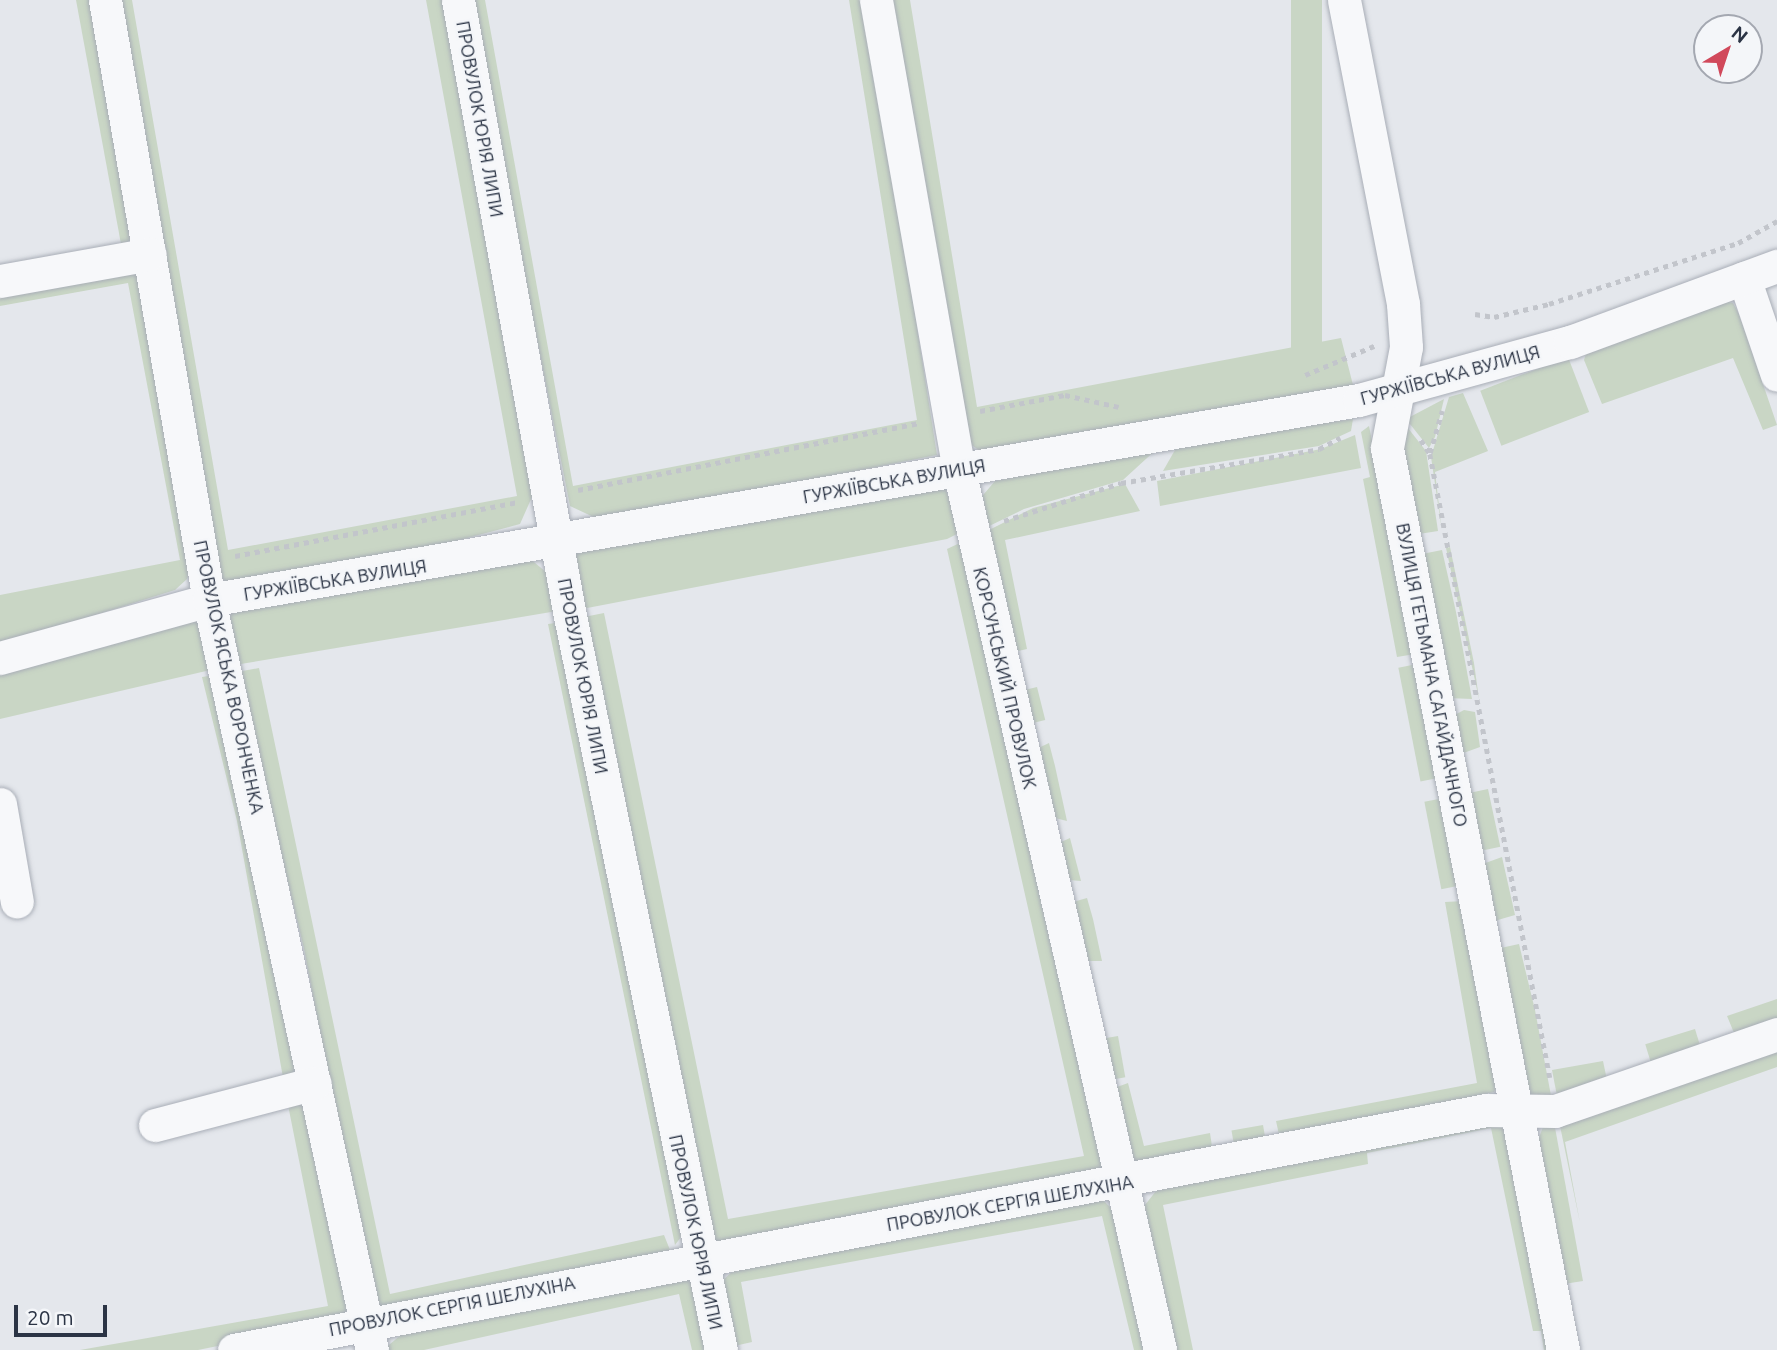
<!DOCTYPE html>
<html>
<head>
<meta charset="utf-8">
<style>
	body { margin:0 }
	#map { position:relative; width:1777px; height:1350px; overflow:hidden; background:#e4e7ec; font-family:Ubuntu,sans-serif }
	div>[style] { position:absolute }
	.green>* { inset:0; background:#c9d6c5; transform-origin:0 0 }
	.path>* { height:4.5px; margin-top:-2.25px; transform-origin:0; background:repeating-linear-gradient(90deg,#c2c5cb 0 5px,transparent 0 10px) }
	.roads { filter:drop-shadow(0 0 2px #a9aeb7) drop-shadow(0 0 2px #a9aeb7) }
	.minor>* { height:33px; margin:-16.5px; padding:0 16.5px; transform-origin:16.5px; border-radius:16.5px; background:#f7f8fa }
	span { translate:-50% -50%; white-space:nowrap; text-align:center; line-height:1.15; -webkit-text-stroke:5px #f4f6f9; paint-order:stroke }
	.street-label { font-size:18px; color:#2b3445 }
	.north { position:absolute; left:1693px; top:14px; width:70px; height:70px; box-sizing:border-box; background:#f4f6f9; border:2px solid #a4a8b1; border-radius:50%; rotate:39deg; font-size:19px; font-weight:700; line-height:28px; text-align:center; color:#2b3445 }
	.north::after { content:''; display:block; margin:auto; width:24px; height:32px; background:#d1495b; clip-path:polygon(50% 0,100% 100%,50% 72%,0 100%) }
	.scale { position:absolute; left:14px; top:1305px; width:93px; height:32px; box-sizing:border-box; border:4px solid #2b3445; border-top:0; padding-left:9px; font-size:21px; line-height:24px; white-space:nowrap; color:#2b3445; -webkit-text-stroke:5px #f4f6f9; paint-order:stroke }
</style>
</head>
<body>
<div id="map">
	<div class="green">
		<div style="clip-path:polygon(76px 0,94px 0,134px 217px,130px 247px,121px 244px)"></div>
		<div style="clip-path:polygon(115px 0,132px 0,228px 550px,517px 496px,426px 0,449px 0,536px 488px,520px 524px,364px 565px,234px 584px,222px 580px)"></div>
		<div style="clip-path:polygon(470px 0,485px 0,573px 486px,917px 420px,849px 0,866px 0,937px 455px,602px 521px,570px 506px)"></div>
		<div style="clip-path:polygon(885px 0,910px 0,977px 407px,1341px 338px,1353px 385px,983px 453px,970px 444px)"></div>
		<div style="left:1291px;top:0;width:31px;height:350px"></div>
		<div style="clip-path:polygon(139px 271px,192px 562px,187px 579px,175px 590px,0 645px,0 595px,180px 560px,128px 283px,0 306px,0 291px)"></div>
		<div style="clip-path:polygon(1720px 300px,1733px 303px,1739px 314px,1777px 425px,1763px 430px,1733px 358px,1602px 404px,1584px 360px,1587px 350px)"></div>
		<div style="left:1568px;top:357px;width:59px;height:94px;rotate:69deg"></div>
		<div style="clip-path:polygon(1463px 393px,1488px 451px,1435px 472px,1442px 531px,1431px 457px,1449px 397px)"></div>
		<div style="clip-path:polygon(1444px 399px,1435px 437px,1429px 448px,1406px 419px)"></div>
		<div style="clip-path:polygon(1353px 419px,1351px 431px,1319px 446px,1163px 471px,1179px 443px)"></div>
		<div style="clip-path:polygon(1404px 423px,1426px 451px,1438px 531px,1419px 534px,1398px 436px)"></div>
		<div style="clip-path:polygon(1369px 426px,1415px 654px,1397px 657px,1363px 479px,1370px 477px,1361px 432px)"></div>
		<div style="clip-path:polygon(1355px 435px,1361px 468px,1160px 506px,1157px 481px,1321px 449px)"></div>
		<div style="clip-path:polygon(1159px 447px,1123px 480px,1024px 509px,981px 530px,978px 501px,995px 481px)"></div>
		<div style="clip-path:polygon(1125px 484px,1140px 511px,1005px 540px,1027px 649px,1010px 653px,981px 534px,1033px 508px)"></div>
		<div style="clip-path:polygon(945px 487px,961px 532px,947px 539px,582px 609px,575px 552px)"></div>
		<div style="clip-path:polygon(964px 541px,1104px 1174px,718px 1244px,711px 1240px,584px 617px,604px 613px,728px 1219px,1084px 1156px,947px 549px)"></div>
		<div style="clip-path:polygon(1450px 547px,1474px 663px,1479px 699px,1446px 548px)"></div>
		<div style="clip-path:polygon(1442px 550px,1456px 612px,1472px 699px,1447px 698px,1422px 554px)"></div>
		<div style="clip-path:polygon(529px 558px,546px 572px,557px 611px,235px 665px,229px 616px,238px 608px)"></div>
		<div style="clip-path:polygon(192px 618px,203px 623px,219px 668px,0 719px,0 673px)"></div>
		<div style="clip-path:polygon(562px 622px,681px 1237px,675px 1245px,548px 624px)"></div>
		<div style="left:1417px;top:664px;width:116px;height:19px;rotate:79deg"></div>
		<div style="clip-path:polygon(259px 668px,390px 1294px,664px 1235px,670px 1250px,386px 1312px,371px 1300px,304px 949px,237px 672px)"></div>
		<div style="clip-path:polygon(222px 674px,302px 1075px,284px 1083px,237px 821px,202px 677px)"></div>
		<div style="left:1037px;top:687px;width:34px;height:19px;rotate:76deg"></div>
		<div style="clip-path:polygon(1464px 710px,1475px 712px,1480px 747px,1458px 755px,1451px 717px)"></div>
		<div style="clip-path:polygon(1049px 743px,1055px 766px,1067px 821px,1047px 816px,1032px 751px)"></div>
		<div style="left:1488px;top:789px;width:59px;height:23px;rotate:78deg"></div>
		<div style="left:1444px;top:798px;width:89px;height:20px;rotate:79deg"></div>
		<div style="clip-path:polygon(1070px 838px,1081px 881px,1069px 880px,1061px 842px)"></div>
		<div style="clip-path:polygon(1502px 857px,1515px 915px,1491px 922px,1480px 865px)"></div>
		<div style="clip-path:polygon(1087px 898px,1093px 919px,1102px 961px,1080px 961px,1066px 904px)"></div>
		<div style="clip-path:polygon(1464px 901px,1498px 1084px,1494px 1092px,1280px 1139px,1276px 1121px,1477px 1083px,1445px 902px)"></div>
		<div style="clip-path:polygon(1519px 944px,1535px 1010px,1552px 1101px,1530px 1097px,1496px 949px)"></div>
		<div style="clip-path:polygon(1777px 999px,1777px 1025px,1737px 1040px,1727px 1016px)"></div>
		<div style="left:1695px;top:1029px;width:24px;height:52px;rotate:73deg"></div>
		<div style="left:1118px;top:1036px;width:42px;height:22px;rotate:80deg"></div>
		<div style="clip-path:polygon(1777px 1043px,1777px 1067px,1565px 1142px,1580px 1223px,1559px 1121px)"></div>
		<div style="clip-path:polygon(1603px 1061px,1608px 1085px,1558px 1101px,1552px 1070px)"></div>
		<div style="clip-path:polygon(1128px 1083px,1144px 1146px,1210px 1133px,1213px 1153px,1132px 1163px,1109px 1090px)"></div>
		<div style="clip-path:polygon(287px 1100px,309px 1102px,347px 1310px,336px 1322px,198px 1350px,80px 1350px,328px 1306px)"></div>
		<div style="clip-path:polygon(1480px 1120px,1503px 1126px,1550px 1350px,1544px 1350px,1541px 1331px,1533px 1331px,1491px 1128px,1367px 1153px,1368px 1164px,1163px 1205px,1193px 1350px,1169px 1350px,1141px 1210px,1156px 1191px)"></div>
		<div style="clip-path:polygon(1554px 1122px,1583px 1281px,1564px 1284px,1537px 1143px,1543px 1127px)"></div>
		<div style="left:1263px;top:1125px;width:17px;height:32px;rotate:80deg"></div>
		<div style="clip-path:polygon(1102px 1199px,1117px 1214px,1152px 1350px,1134px 1350px,1102px 1216px,741px 1282px,752px 1342px,730px 1347px,721px 1282px,737px 1267px)"></div>
		<div style="clip-path:polygon(678px 1271px,697px 1280px,711px 1350px,692px 1350px,679px 1294px,424px 1350px,383px 1350px,402px 1334px)"></div>
	</div>
	<div class="path">
		<div style="left:1475px;top:314px;width:19px;rotate:9deg"></div>
		<div style="left:1494px;top:317px;width:57px;rotate:-13.3deg"></div>
		<div style="left:1549px;top:304px;width:199px;rotate:-17.9deg"></div>
		<div style="left:1738px;top:243px;width:45px;rotate:-29.4deg"></div>
		<div style="left:1305px;top:375px;width:75px;rotate:-22.8deg"></div>
		<div style="left:980px;top:411px;width:86px;rotate:-10.7deg"></div>
		<div style="left:1065px;top:395px;width:55px;rotate:12.5deg"></div>
		<div style="left:1421px;top:440px;width:17px;rotate:57deg"></div>
		<div style="left:1430px;top:454px;width:635px;rotate:79.11deg"></div>
		<div style="left:1430px;top:453px;width:44px;rotate:-74.1deg"></div>
		<div style="left:578px;top:490px;width:349px;rotate:-11.1deg"></div>
		<div style="left:1004px;top:521px;width:123px;rotate:-18deg"></div>
		<div style="left:1121px;top:483px;width:201px;rotate:-9.7deg"></div>
		<div style="left:1319px;top:449px;width:24px;rotate:-28deg"></div>
		<div style="left:235px;top:556px;width:288px;rotate:-10.8deg"></div>
	</div>
	<div class="roads">
		<div class="minor">
			<div style="left:105px;top:0;width:609px;rotate:80.17deg"></div>
			<div style="left:209px;top:600px;width:768px;rotate:77.74deg"></div>
			<div style="left:458px;top:0;width:626px;rotate:79.7deg"></div>
			<div style="left:570px;top:616px;width:749px;rotate:78.38deg"></div>
			<div style="left:876px;top:0;width:477px;rotate:80deg"></div>
			<div style="left:959px;top:470px;width:903px;rotate:77.13deg"></div>
			<div style="left:1344px;top:0;width:310px;rotate:79deg"></div>
			<div style="left:1403px;top:304px;width:43px;rotate:86deg"></div>
			<div style="left:1406px;top:347px;width:103px;rotate:100.7deg"></div>
			<div style="left:1387px;top:448px;width:919px;rotate:78.96deg"></div>
			<div style="left:1744px;top:278px;width:102px;rotate:71.2deg"></div>
			<div style="left:0;top:281px;width:152px;rotate:-10.2deg"></div>
			<div style="left:0;top:658px;width:217px;rotate:-15.5deg"></div>
			<div style="left:209px;top:600px;width:1167px;rotate:-9.87deg"></div>
			<div style="left:1359px;top:400px;width:219px;rotate:-15.4deg"></div>
			<div style="left:1570px;top:342px;width:221px;rotate:-20.2deg"></div>
			<div style="left:0;top:804px;width:99px;rotate:80.2deg"></div>
			<div style="left:155px;top:1125px;width:165px;rotate:-14.7deg"></div>
			<div style="left:234px;top:1350px;width:1275px;rotate:-10.85deg"></div>
			<div style="left:1486px;top:1110px;width:69px;rotate:0.8deg"></div>
			<div style="left:1555px;top:1111px;width:235px;rotate:-19.1deg"></div>
		</div>
	</div>
	<div class="street-label">
		<span style="left:480px;top:119px;rotate:80deg">ПРОВУЛОК ЮРІЯ ЛИПИ</span>
		<span style="left:1450px;top:375px;rotate:-15deg">ГУРЖІЇВСЬКА ВУЛИЦЯ</span>
		<span style="left:894px;top:481px;rotate:-10deg">ГУРЖІЇВСЬКА ВУЛИЦЯ</span>
		<span style="left:335px;top:580px;rotate:-9deg">ГУРЖІЇВСЬКА ВУЛИЦЯ</span>
		<span style="left:1432px;top:675px;rotate:79deg">ВУЛИЦЯ ГЕТЬМАНА САГАЙДАЧНОГО</span>
		<span style="left:583px;top:676px;rotate:79deg">ПРОВУЛОК ЮРІЯ ЛИПИ</span>
		<span style="left:229px;top:677px;rotate:78deg">ПРОВУЛОК ЯСЬКА ВОРОНЧЕНКА</span>
		<span style="left:1005px;top:678px;rotate:77deg">КОРСУНСЬКИЙ ПРОВУЛОК</span>
		<span style="left:1010px;top:1203px;rotate:-10deg">ПРОВУЛОК СЕРГІЯ ШЕЛУХІНА</span>
		<span style="left:696px;top:1232px;rotate:78deg">ПРОВУЛОК ЮРІЯ ЛИПИ</span>
		<span style="left:452px;top:1306px;rotate:-11deg">ПРОВУЛОК СЕРГІЯ ШЕЛУХІНА</span>
	</div>
	<div class="north">N</div>
	<div class="scale">20 m</div>
</div>
</body>
</html>
